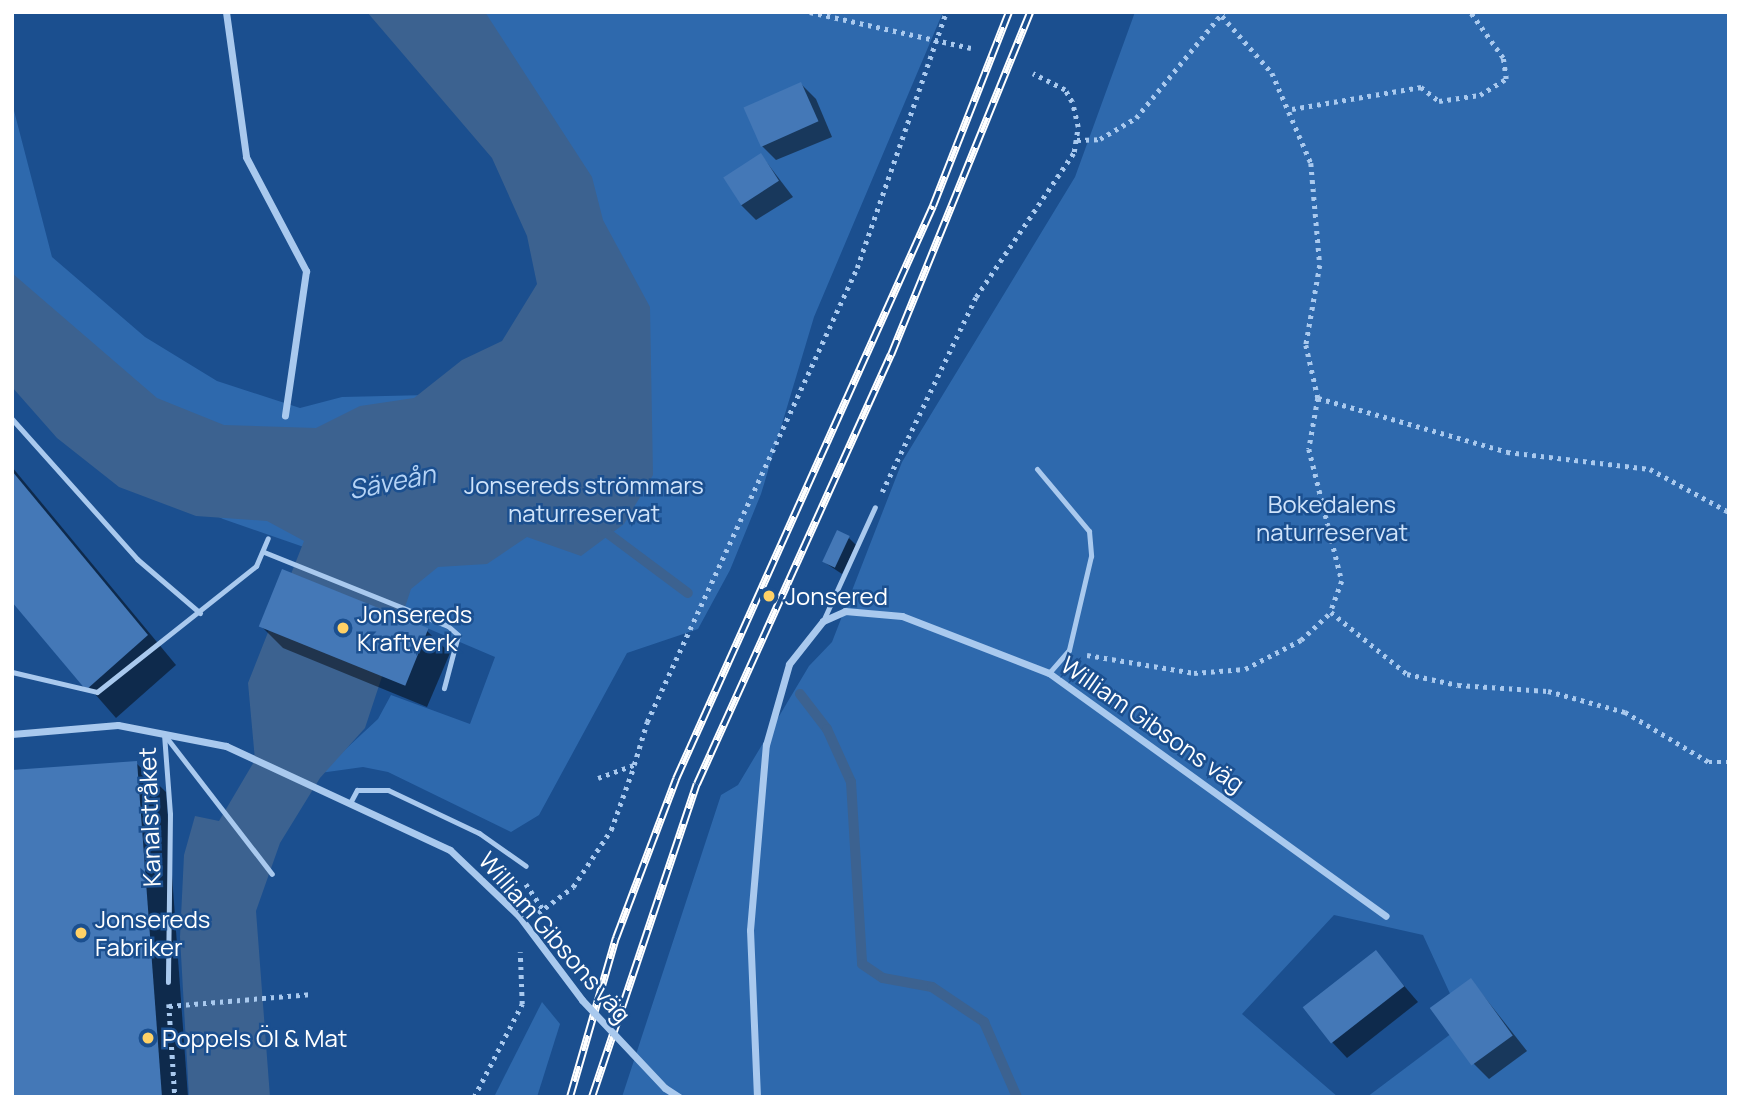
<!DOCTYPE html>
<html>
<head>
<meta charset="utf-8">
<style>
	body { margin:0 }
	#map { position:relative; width:1741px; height:1109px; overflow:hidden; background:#1b4f8f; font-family:Manrope,sans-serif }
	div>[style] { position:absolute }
	.green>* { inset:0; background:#2e69ad }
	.water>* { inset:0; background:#3c6290 }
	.shadow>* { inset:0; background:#0007 }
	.stream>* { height:10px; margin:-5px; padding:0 5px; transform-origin:5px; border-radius:5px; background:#3c6290 }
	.building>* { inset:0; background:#4478b7; transform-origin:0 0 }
	.path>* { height:4.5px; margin-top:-2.25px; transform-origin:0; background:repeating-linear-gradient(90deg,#a9c9ee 0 3.5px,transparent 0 8.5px) }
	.lane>* { height:5px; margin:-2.5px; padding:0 2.5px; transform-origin:2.5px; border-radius:2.5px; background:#a9c9ee }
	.street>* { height:7px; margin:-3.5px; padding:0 3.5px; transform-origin:3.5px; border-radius:3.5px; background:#a9c9ee }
	.rail>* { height:8px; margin-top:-4px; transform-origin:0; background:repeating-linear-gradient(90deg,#1b4f8f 0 16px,#fff 0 32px); box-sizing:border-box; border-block:2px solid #fff }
	.street-bridge>* { height:7px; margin:-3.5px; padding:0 3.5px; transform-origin:3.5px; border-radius:3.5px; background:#a9c9ee }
	.dots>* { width:19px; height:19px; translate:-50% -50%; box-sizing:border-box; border:4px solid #1b4f8f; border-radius:50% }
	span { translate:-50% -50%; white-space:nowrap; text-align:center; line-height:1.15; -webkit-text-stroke:5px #1b4f8f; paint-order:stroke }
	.park-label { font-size:24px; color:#cfe3fa }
	.poi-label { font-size:24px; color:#fff }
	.left { translate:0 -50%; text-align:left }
	.street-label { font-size:24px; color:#fff }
	.water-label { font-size:26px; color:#b5d3f5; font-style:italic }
	.frame { position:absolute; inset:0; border:14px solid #fff; pointer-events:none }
</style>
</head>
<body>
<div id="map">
	<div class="green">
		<div style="clip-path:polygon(395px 12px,943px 12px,814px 317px,761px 494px,730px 570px,698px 629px,627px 653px,539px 815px,511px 832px,388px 772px,363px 767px,320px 773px,378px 719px,391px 695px,470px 724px,495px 657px,394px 614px,347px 562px,223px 519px,154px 486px,12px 372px,12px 103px,52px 257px,145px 337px,217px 381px,300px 408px,342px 397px,428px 395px,520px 351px,567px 250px)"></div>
		<div style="clip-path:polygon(1135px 12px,1729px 12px,1729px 1097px,1367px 1097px,1464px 1024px,1423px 935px,1334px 915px,1242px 1014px,1338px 1097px,622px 1097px,721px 795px,738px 785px,809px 666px,832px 642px,902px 462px,1075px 177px)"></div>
		<div style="clip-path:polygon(542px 1002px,560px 1024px,537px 1097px,494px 1097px)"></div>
	</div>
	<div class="water">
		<div style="clip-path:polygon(367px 12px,485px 12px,592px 177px,603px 220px,650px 307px,653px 475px,624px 524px,581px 556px,527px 537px,487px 564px,438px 567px,411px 589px,365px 728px,320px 778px,280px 843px,256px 911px,270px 1097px,189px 1097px,180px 937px,184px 855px,195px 816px,219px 821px,255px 760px,248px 683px,304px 541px,267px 521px,196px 516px,119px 487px,57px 438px,12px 387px,12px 273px,157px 398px,224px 425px,316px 428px,360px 406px,414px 398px,462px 360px,502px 341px,537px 284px,527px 236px,492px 158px)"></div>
	</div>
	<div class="shadow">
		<div style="clip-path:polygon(801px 84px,816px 99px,832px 137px,776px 160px,761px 145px)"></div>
		<div style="clip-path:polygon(761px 155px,793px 197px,756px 220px,741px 205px)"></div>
		<div style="clip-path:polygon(12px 467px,176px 665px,116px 718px,12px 599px)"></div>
		<div style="clip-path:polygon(849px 538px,856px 545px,842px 574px,824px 562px)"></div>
		<div style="clip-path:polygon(283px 571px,427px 631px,450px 653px,427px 707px,283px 648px,260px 625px)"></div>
		<div style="clip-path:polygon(136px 763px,166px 792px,188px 1097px,12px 1097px)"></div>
		<div style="clip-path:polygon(1376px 953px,1418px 1002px,1347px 1058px,1332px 1042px)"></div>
		<div style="clip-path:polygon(1471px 980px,1527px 1051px,1489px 1079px,1474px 1064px)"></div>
	</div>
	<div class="stream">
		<div style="left:602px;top:529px;width:107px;rotate:36.7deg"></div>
		<div style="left:800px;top:694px;width:44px;rotate:52.4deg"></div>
		<div style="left:827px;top:729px;width:58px;rotate:65.6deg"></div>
		<div style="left:851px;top:782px;width:182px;rotate:86.5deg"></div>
		<div style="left:862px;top:964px;width:25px;rotate:34deg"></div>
		<div style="left:883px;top:978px;width:50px;rotate:10.4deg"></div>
		<div style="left:932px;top:987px;width:63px;rotate:33.9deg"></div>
		<div style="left:984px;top:1022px;width:82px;rotate:66.3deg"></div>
	</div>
	<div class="building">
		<div style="left:801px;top:82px;width:43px;height:63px;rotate:66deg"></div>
		<div style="left:761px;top:153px;width:33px;height:45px;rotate:57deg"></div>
		<div style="clip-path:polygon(12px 471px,148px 635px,86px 690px,12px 602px)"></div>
		<div style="left:837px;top:530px;width:14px;height:35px;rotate:25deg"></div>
		<div style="left:282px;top:569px;width:158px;height:62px;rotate:22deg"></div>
		<div style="clip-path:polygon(137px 761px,162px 1097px,12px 1097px,12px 770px)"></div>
		<div style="left:1376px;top:950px;width:46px;height:93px;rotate:52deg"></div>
		<div style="left:1471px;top:978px;width:71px;height:51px;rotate:54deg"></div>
	</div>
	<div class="path">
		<div style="left:810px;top:12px;width:165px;rotate:12.6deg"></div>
		<div style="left:1222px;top:16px;width:76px;rotate:48.7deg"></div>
		<div style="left:1272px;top:73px;width:98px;rotate:66.6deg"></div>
		<div style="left:1311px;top:163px;width:102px;rotate:85deg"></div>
		<div style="left:1320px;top:265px;width:81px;rotate:99.9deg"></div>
		<div style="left:1306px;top:345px;width:54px;rotate:77.2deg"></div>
		<div style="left:1318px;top:398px;width:52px;rotate:100deg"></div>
		<div style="left:1309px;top:449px;width:136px;rotate:76deg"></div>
		<div style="left:1342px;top:581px;width:33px;rotate:110deg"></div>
		<div style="left:1292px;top:109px;width:131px;rotate:-9.7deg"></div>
		<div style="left:1421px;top:87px;width:23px;rotate:38deg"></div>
		<div style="left:1439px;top:101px;width:41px;rotate:-8.3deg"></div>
		<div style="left:1480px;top:95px;width:31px;rotate:-32deg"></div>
		<div style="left:1506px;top:79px;width:21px;rotate:-98deg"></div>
		<div style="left:1503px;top:58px;width:57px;rotate:-125.7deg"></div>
		<div style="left:1077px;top:140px;width:23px;rotate:-2deg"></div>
		<div style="left:1100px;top:139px;width:42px;rotate:-30.3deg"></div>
		<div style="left:1136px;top:118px;width:137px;rotate:-50.6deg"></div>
		<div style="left:1318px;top:398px;width:197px;rotate:15.9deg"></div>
		<div style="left:1507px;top:452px;width:144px;rotate:6.8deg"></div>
		<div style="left:1650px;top:469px;width:90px;rotate:28.6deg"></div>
		<div style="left:882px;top:492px;width:216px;rotate:-64.3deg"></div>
		<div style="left:976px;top:297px;width:175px;rotate:-55.9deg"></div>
		<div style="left:1074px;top:152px;width:25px;rotate:-81deg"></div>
		<div style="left:1078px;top:127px;width:26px;rotate:-103deg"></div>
		<div style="left:1072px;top:102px;width:14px;rotate:-120deg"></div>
		<div style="left:1065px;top:90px;width:36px;rotate:-153deg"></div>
		<div style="left:1087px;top:655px;width:109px;rotate:9.5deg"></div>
		<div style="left:1194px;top:673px;width:51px;rotate:-4.5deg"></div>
		<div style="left:1245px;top:669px;width:63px;rotate:-27.4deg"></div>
		<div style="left:1301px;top:640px;width:41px;rotate:-43deg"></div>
		<div style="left:1331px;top:612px;width:98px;rotate:39.2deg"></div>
		<div style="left:1407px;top:674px;width:52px;rotate:12.2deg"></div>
		<div style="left:1458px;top:685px;width:90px;rotate:3.8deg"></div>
		<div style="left:1548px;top:691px;width:80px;rotate:15.3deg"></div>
		<div style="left:1625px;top:712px;width:98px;rotate:30.8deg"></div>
		<div style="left:1709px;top:762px;width:20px"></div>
		<div style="left:598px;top:778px;width:38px;rotate:-20deg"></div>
		<div style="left:634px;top:765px;width:45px;rotate:-73.2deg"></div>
		<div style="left:647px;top:722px;width:500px;rotate:-65.18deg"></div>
		<div style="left:857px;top:268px;width:271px;rotate:-70.8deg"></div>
		<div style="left:526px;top:884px;width:30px;rotate:56deg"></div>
		<div style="left:538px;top:913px;width:44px;rotate:-36.6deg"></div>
		<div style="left:573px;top:887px;width:69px;rotate:-56.3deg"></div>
		<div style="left:611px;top:830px;width:68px;rotate:-70.2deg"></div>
		<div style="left:169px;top:1004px;width:93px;rotate:86.3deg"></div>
		<div style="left:169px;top:1006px;width:144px;rotate:-4.8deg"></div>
		<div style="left:474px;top:1097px;width:105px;rotate:-62.7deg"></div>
		<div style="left:522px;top:1004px;width:52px;rotate:-92.2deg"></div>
	</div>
	<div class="lane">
		<div style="left:12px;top:419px;width:188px;rotate:48.2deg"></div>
		<div style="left:137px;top:559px;width:83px;rotate:40.6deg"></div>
		<div style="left:1037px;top:469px;width:81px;rotate:50deg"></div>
		<div style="left:1089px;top:531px;width:25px;rotate:85deg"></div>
		<div style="left:1091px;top:556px;width:97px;rotate:103.2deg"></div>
		<div style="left:1069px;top:650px;width:30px;rotate:131deg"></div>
		<div style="left:264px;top:552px;width:198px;rotate:21.9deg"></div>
		<div style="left:448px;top:626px;width:13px;rotate:42deg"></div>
		<div style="left:458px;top:635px;width:55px;rotate:104.8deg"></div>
		<div style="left:823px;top:621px;width:125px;rotate:-65.5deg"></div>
		<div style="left:12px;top:672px;width:87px;rotate:13.2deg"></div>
		<div style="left:97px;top:692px;width:203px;rotate:-38.4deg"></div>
		<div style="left:256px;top:566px;width:30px;rotate:-67deg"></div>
		<div style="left:164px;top:734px;width:80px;rotate:85.7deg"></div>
		<div style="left:170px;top:814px;width:168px;rotate:90.7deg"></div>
		<div style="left:166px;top:737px;width:173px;rotate:52.3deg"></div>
		<div style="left:350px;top:803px;width:15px;rotate:-62deg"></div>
		<div style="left:357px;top:790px;width:31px"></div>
		<div style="left:388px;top:790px;width:101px;rotate:25.3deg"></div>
		<div style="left:479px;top:833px;width:57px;rotate:35.1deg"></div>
	</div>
	<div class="street">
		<div style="left:226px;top:12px;width:146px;rotate:82.1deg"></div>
		<div style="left:246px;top:157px;width:129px;rotate:62.2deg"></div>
		<div style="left:306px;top:271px;width:146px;rotate:98.3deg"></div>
		<div style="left:12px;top:734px;width:106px;rotate:-4.9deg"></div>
		<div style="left:118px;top:725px;width:110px;rotate:11deg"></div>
		<div style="left:226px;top:746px;width:247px;rotate:24.9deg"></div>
		<div style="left:450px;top:850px;width:95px;rotate:43.7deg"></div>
		<div style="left:665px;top:1088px;width:17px;rotate:33deg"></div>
		<div style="left:757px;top:1097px;width:167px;rotate:-92.4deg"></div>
		<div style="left:750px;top:930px;width:186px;rotate:-85.1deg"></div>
		<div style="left:766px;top:745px;width:84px;rotate:-74.1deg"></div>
		<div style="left:789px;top:664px;width:55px;rotate:-51.7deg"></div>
		<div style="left:823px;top:621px;width:24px;rotate:-24deg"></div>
		<div style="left:845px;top:611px;width:57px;rotate:5deg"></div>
		<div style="left:902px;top:616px;width:158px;rotate:21.2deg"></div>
		<div style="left:1049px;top:673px;width:415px;rotate:35.8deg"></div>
	</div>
	<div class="rail">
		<div style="left:570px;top:1097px;width:166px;rotate:-73.9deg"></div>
		<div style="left:616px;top:938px;width:170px;rotate:-69.3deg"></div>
		<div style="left:676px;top:779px;width:628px;rotate:-65.84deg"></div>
		<div style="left:933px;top:206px;width:208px;rotate:-68.6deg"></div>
		<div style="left:592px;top:1097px;width:330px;rotate:-71.5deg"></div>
		<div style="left:697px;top:784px;width:471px;rotate:-65.7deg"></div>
		<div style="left:891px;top:355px;width:370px;rotate:-67.9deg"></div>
	</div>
	<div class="street-bridge">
		<div style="left:519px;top:916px;width:105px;rotate:53.1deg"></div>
		<div style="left:582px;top:1000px;width:121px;rotate:46.7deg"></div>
	</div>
	<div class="dots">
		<div style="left:769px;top:596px;background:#ffd166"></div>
		<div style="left:343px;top:628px;background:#ffd166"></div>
		<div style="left:81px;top:933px;background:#ffd166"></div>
		<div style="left:148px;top:1038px;background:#ffd166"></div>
	</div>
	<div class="park-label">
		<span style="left:584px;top:499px">Jonsereds strömmars<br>naturreservat</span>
		<span style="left:1332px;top:518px">Bokedalens<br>naturreservat</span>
	</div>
	<div class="poi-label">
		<span class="left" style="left:785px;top:596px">Jonsered</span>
		<span class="left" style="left:357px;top:628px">Jonsereds<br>Kraftverk</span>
		<span class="left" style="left:95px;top:933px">Jonsereds<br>Fabriker</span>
		<span class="left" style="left:162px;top:1038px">Poppels Öl &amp; Mat</span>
	</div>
	<div class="street-label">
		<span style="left:1153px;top:724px;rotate:35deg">William Gibsons väg</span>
		<span style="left:149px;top:817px;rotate:-92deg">Kanalstråket</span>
		<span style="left:555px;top:937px;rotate:49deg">William Gibsons väg</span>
	</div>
	<div class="water-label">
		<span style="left:392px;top:482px;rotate:-11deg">Säveån</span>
	</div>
	<div class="frame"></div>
</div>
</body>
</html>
